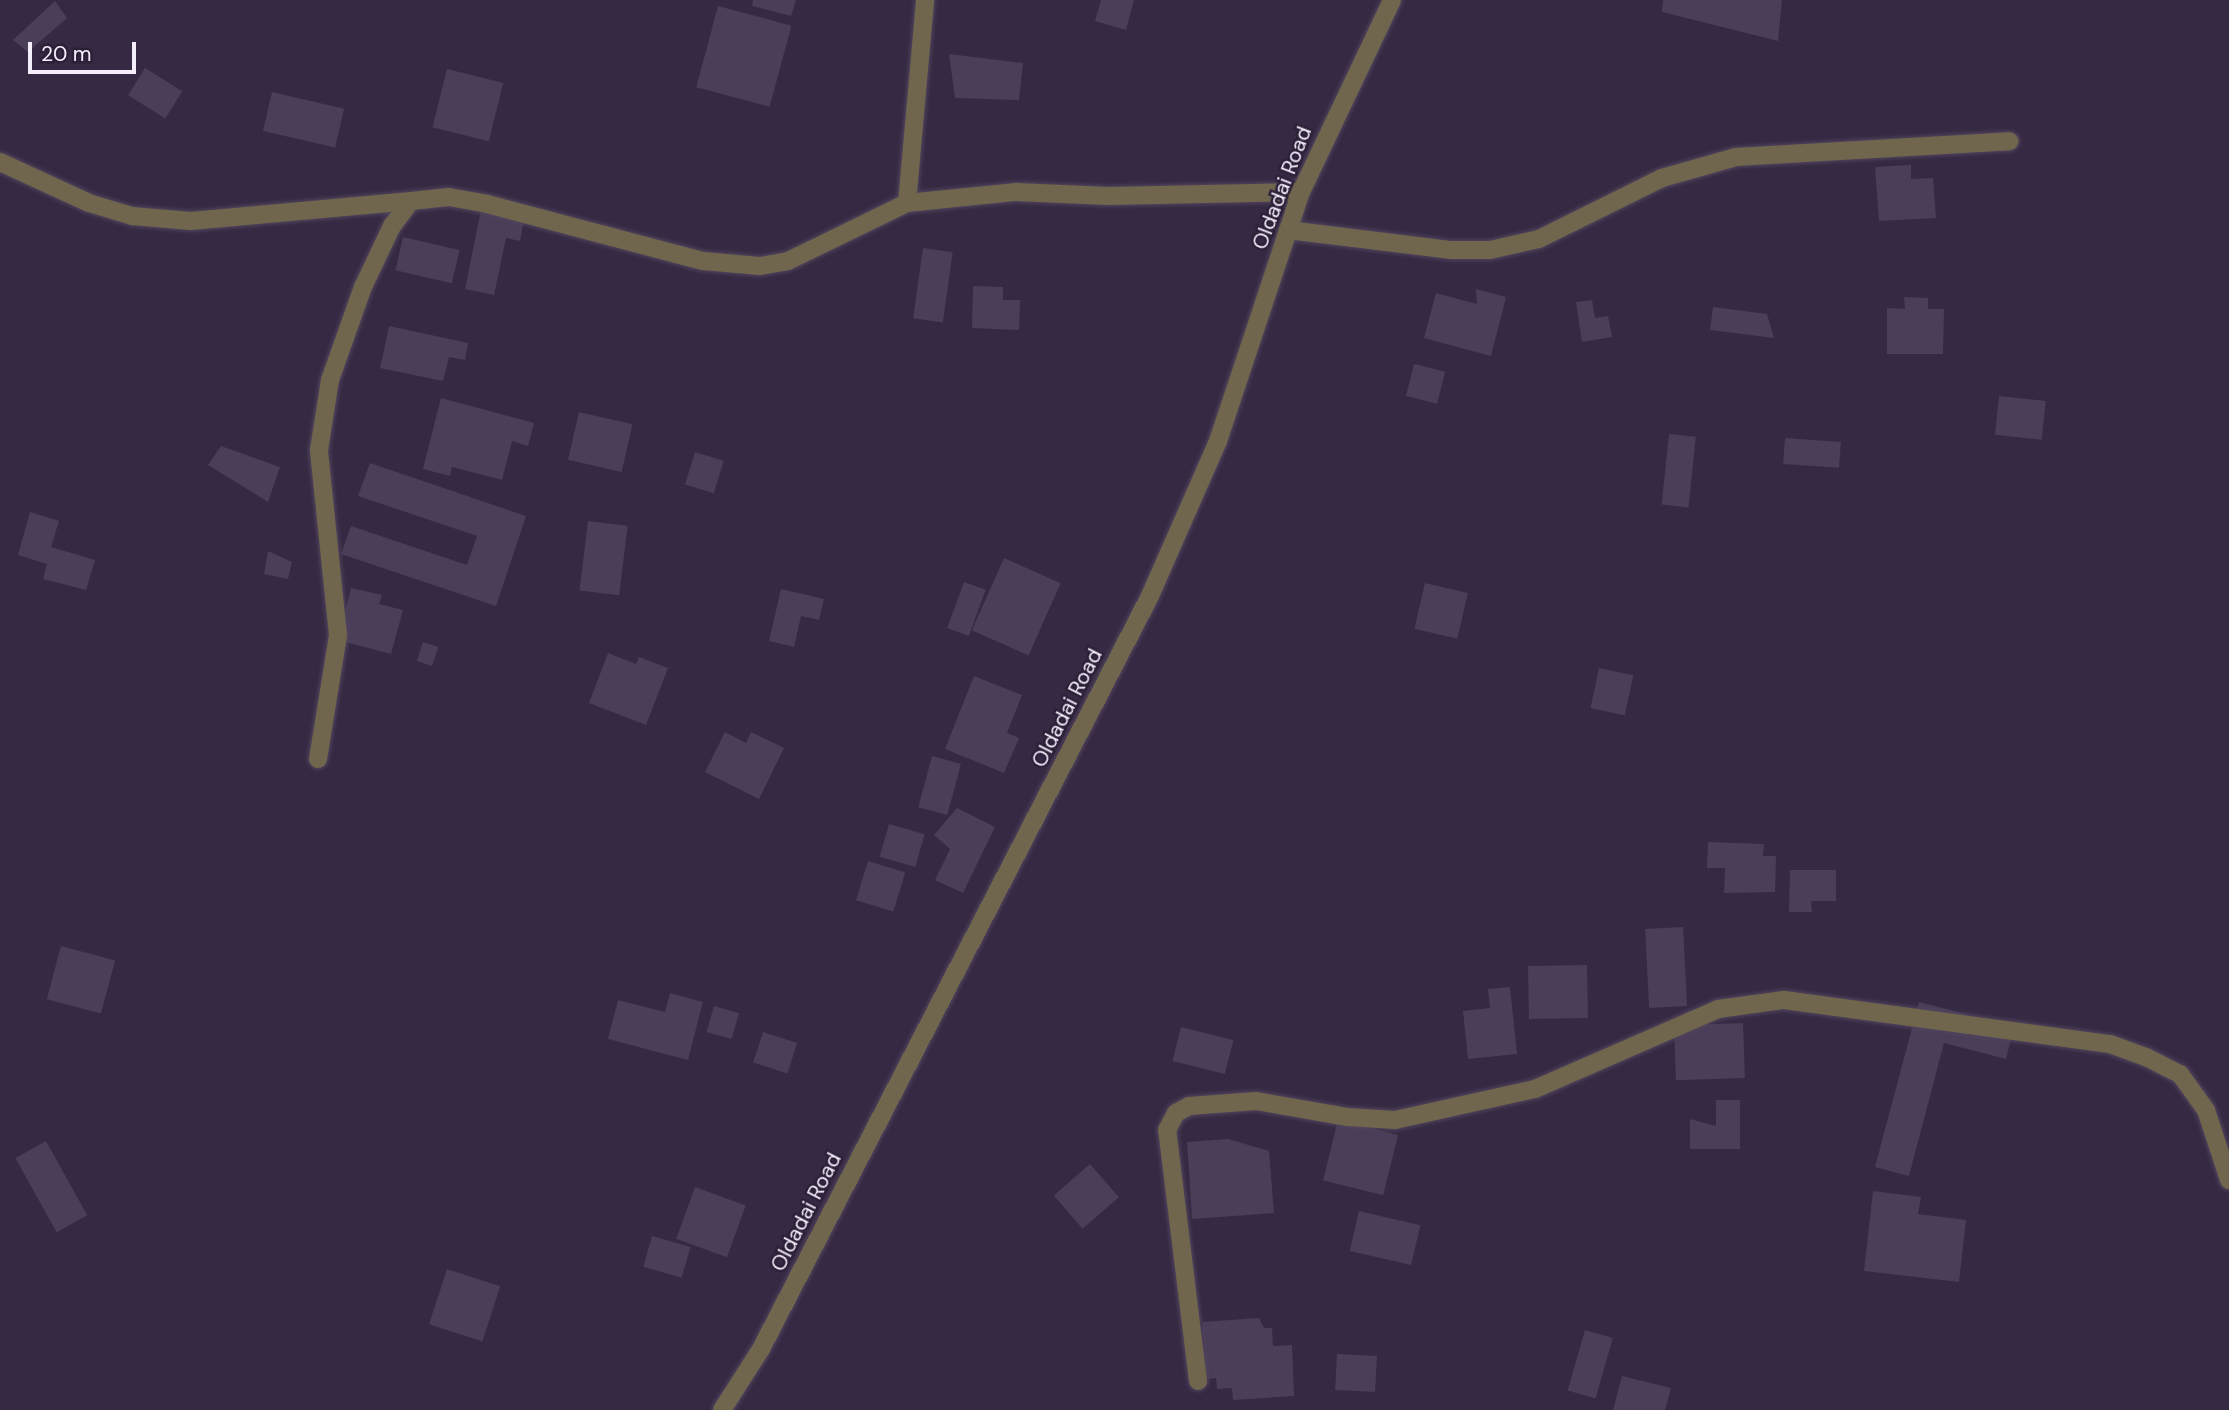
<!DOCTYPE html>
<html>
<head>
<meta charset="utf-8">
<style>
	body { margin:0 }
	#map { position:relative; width:2229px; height:1410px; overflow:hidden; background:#362943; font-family:"DM Sans",sans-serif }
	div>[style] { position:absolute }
	.building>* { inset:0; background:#4b3e59; transform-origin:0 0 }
	.roads { filter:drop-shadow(0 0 2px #51455d) drop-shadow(0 0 2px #51455d) }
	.minor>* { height:18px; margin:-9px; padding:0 9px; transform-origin:9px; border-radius:9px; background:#70664d }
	span { translate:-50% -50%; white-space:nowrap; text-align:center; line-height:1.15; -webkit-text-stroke:5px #2c2039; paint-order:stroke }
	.street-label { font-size:21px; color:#f5effc }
	.scale { position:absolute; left:28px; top:42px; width:108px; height:32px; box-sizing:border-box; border:4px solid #f5effc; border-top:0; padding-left:9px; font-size:21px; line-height:24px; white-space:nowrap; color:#f5effc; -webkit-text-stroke:5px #2c2039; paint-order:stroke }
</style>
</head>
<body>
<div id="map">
	<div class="building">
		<div style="clip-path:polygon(753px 0,796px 0,791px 16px,752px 6px)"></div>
		<div style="clip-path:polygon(1101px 0,1134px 0,1126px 30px,1095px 21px)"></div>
		<div style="clip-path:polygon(1663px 0,1782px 0,1778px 41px,1662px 12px)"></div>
		<div style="clip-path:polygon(55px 1px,67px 18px,28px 52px,13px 40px)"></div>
		<div style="left:718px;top:6px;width:76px;height:84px;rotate:15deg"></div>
		<div style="clip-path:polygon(949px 54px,1023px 63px,1019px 100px,955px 98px)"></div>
		<div style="left:145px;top:68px;width:44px;height:32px;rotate:32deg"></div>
		<div style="left:447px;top:69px;width:58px;height:60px;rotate:14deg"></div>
		<div style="left:272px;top:92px;width:74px;height:40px;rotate:13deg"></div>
		<div style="clip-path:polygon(1911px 165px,1911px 179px,1933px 178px,1936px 218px,1879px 221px,1875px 167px)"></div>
		<div style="clip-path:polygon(481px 210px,524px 220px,520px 241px,506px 238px,494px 295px,465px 289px)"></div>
		<div style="left:403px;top:237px;width:58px;height:34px;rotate:13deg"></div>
		<div style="left:923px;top:248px;width:30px;height:71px;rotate:8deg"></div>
		<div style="clip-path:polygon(973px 286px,1003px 287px,1003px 300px,1020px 300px,1019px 330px,972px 328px)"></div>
		<div style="clip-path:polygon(1476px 289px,1506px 297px,1491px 356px,1424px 338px,1436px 293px,1477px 304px)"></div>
		<div style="clip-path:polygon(1904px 297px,1928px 298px,1928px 309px,1944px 309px,1943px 354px,1887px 354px,1887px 308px,1905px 309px)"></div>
		<div style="clip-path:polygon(1592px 300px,1595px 318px,1608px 316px,1612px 337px,1582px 342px,1576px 302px)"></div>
		<div style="clip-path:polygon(1713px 307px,1767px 314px,1774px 338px,1710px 330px)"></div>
		<div style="clip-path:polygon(389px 326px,468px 343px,465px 360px,449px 357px,443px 381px,380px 368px)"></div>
		<div style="left:1414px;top:364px;width:32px;height:33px;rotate:14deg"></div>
		<div style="left:1999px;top:396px;width:47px;height:39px;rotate:6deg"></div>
		<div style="clip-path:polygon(441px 398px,534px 423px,528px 446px,512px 441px,502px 480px,452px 467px,450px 476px,423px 469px)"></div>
		<div style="left:579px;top:412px;width:55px;height:49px;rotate:13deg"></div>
		<div style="left:1669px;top:434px;width:27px;height:71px;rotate:6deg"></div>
		<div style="left:1785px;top:438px;width:56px;height:26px;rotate:4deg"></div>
		<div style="clip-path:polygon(221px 446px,280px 467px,268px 502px,208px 465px)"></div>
		<div style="left:695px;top:452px;width:30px;height:34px;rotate:17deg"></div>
		<div style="clip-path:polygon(370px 463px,526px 516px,496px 606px,341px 554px,351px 526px,467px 565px,477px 536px,358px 496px)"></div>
		<div style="clip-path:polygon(30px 512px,59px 521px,51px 547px,95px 560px,86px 590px,43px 579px,47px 564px,18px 555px)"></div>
		<div style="left:588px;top:521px;width:40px;height:70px;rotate:7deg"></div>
		<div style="clip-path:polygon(268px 551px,292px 562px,288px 579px,264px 574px)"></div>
		<div style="left:1004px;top:558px;width:62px;height:79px;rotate:24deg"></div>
		<div style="left:964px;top:582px;width:23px;height:49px;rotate:20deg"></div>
		<div style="left:1425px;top:583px;width:44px;height:47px;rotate:13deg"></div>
		<div style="clip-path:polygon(351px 588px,382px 595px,379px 604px,403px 610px,391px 654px,338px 640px)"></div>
		<div style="clip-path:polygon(781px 589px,824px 599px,819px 620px,801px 616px,794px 647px,769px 641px)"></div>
		<div style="left:423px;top:642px;width:16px;height:20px;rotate:18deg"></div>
		<div style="clip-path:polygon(608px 653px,636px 664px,639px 657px,668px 668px,646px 725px,589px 703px)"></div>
		<div style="left:1599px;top:668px;width:35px;height:41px;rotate:12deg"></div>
		<div style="clip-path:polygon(974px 676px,1022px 695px,1007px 733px,1019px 738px,1004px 773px,945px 749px)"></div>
		<div style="clip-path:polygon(725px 732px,746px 743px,751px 732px,784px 748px,759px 799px,705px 772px)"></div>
		<div style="left:932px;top:756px;width:30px;height:53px;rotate:15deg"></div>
		<div style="clip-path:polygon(957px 808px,995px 827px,963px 893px,935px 880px,950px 849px,934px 835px)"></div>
		<div style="left:889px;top:824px;width:37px;height:34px;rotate:16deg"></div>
		<div style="clip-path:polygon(1708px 842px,1764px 844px,1763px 856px,1776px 856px,1775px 892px,1724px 893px,1725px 868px,1707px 868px)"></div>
		<div style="left:868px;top:861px;width:39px;height:41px;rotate:17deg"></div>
		<div style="clip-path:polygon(1790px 870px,1836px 870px,1836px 901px,1811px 901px,1812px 912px,1789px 912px)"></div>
		<div style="left:1683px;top:927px;width:79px;height:38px;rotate:87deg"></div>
		<div style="left:61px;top:946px;width:56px;height:55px;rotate:15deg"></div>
		<div style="left:1587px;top:965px;width:53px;height:59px;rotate:89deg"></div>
		<div style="clip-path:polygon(1510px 987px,1517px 1054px,1468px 1059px,1463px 1011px,1490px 1008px,1488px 989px)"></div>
		<div style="clip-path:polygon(670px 993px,703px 1002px,688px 1060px,608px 1039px,618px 1000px,665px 1012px)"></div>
		<div style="clip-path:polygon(1919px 1002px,2014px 1027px,2006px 1059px,1944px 1043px,1909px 1176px,1875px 1167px)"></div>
		<div style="left:714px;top:1006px;width:26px;height:27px;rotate:16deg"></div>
		<div style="left:1743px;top:1023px;width:55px;height:69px;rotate:88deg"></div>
		<div style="left:1181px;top:1027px;width:54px;height:35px;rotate:14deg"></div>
		<div style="left:763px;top:1032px;width:36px;height:32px;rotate:18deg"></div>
		<div style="clip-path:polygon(1716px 1100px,1740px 1100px,1740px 1149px,1690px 1149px,1690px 1119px,1716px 1126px)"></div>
		<div style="left:1338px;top:1120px;width:62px;height:62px;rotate:14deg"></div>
		<div style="clip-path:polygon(1228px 1139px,1269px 1151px,1274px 1213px,1192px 1219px,1187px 1142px)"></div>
		<div style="left:46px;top:1141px;width:85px;height:35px;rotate:61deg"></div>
		<div style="left:1090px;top:1164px;width:44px;height:48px;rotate:49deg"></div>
		<div style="left:695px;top:1187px;width:54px;height:55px;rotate:20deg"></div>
		<div style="clip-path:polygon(1873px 1191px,1921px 1197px,1918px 1214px,1966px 1220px,1959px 1282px,1864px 1271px)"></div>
		<div style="left:1359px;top:1211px;width:63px;height:41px;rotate:13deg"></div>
		<div style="left:652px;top:1236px;width:40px;height:32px;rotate:16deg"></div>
		<div style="left:447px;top:1269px;width:56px;height:58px;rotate:18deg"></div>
		<div style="clip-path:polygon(1259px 1318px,1264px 1328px,1272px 1328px,1273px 1346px,1292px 1345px,1294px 1396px,1233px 1400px,1232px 1388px,1217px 1389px,1216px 1378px,1206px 1379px,1202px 1322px)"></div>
		<div style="left:1585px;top:1330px;width:29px;height:63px;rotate:16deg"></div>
		<div style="left:1337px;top:1354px;width:40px;height:36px;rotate:3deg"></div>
		<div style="clip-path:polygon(1622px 1376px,1671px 1388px,1665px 1410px,1613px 1410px)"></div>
	</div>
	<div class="roads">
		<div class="minor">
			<div style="left:0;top:162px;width:98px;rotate:24.7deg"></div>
			<div style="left:89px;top:203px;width:45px;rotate:16.8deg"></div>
			<div style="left:132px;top:216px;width:59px;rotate:4.8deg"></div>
			<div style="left:191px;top:221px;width:221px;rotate:-5.2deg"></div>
			<div style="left:907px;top:203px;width:204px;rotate:-84.9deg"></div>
			<div style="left:1288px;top:230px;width:165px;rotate:7deg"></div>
			<div style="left:1452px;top:250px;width:38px"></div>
			<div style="left:1490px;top:250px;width:50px;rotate:-12.7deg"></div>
			<div style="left:1539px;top:239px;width:137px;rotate:-26.4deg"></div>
			<div style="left:1662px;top:178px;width:77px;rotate:-15.8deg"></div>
			<div style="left:1736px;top:157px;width:274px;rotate:-3.3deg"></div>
			<div style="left:318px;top:759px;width:126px;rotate:-80.8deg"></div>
			<div style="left:338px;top:635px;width:186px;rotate:-95.9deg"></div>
			<div style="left:319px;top:450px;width:71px;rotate:-81.1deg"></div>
			<div style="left:330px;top:380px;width:99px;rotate:-70.5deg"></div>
			<div style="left:363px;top:287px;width:68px;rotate:-64.6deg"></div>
			<div style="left:392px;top:226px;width:31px;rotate:-53deg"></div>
			<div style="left:411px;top:201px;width:38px;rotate:-6deg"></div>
			<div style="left:449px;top:197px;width:39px;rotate:10deg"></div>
			<div style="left:487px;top:204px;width:223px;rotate:14.8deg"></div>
			<div style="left:703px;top:261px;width:57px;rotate:5deg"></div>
			<div style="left:760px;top:266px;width:28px;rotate:-10deg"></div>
			<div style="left:788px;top:261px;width:132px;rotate:-26deg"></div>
			<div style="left:907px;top:203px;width:110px;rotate:-5.8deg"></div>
			<div style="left:1016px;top:192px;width:93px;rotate:2.5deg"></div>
			<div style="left:1109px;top:196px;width:192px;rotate:-1.2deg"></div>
			<div style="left:1198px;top:1381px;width:253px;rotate:-97deg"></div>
			<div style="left:1167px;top:1130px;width:19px;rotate:-62deg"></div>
			<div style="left:1176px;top:1113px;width:15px;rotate:-28deg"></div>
			<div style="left:1189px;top:1106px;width:67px;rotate:-4.3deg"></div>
			<div style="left:1256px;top:1101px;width:92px;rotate:10deg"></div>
			<div style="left:1347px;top:1117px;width:48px;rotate:3.6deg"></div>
			<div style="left:1395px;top:1120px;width:143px;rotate:-12.5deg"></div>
			<div style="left:1535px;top:1089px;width:200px;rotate:-23.6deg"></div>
			<div style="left:1718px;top:1009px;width:67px;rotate:-7.8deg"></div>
			<div style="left:1784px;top:1000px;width:329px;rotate:7.7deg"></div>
			<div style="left:2110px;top:1044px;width:38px;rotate:20deg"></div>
			<div style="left:2146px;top:1057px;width:38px;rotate:27deg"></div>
			<div style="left:2180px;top:1074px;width:44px;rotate:54.2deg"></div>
			<div style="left:2206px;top:1110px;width:74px;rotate:71.8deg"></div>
			<div style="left:722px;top:1410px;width:72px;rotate:-57.4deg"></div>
			<div style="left:761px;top:1349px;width:848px;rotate:-62.68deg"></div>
			<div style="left:1150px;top:596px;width:169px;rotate:-66.3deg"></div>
			<div style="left:1218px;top:441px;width:262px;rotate:-71.6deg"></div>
			<div style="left:1301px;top:192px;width:212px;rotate:-64.6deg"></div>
		</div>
	</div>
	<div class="street-label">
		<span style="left:1282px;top:188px;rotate:-69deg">Oldadai Road</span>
		<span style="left:1067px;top:708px;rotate:-63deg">Oldadai Road</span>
		<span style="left:806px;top:1212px;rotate:-63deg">Oldadai Road</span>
	</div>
	<div class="scale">20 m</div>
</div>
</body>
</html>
